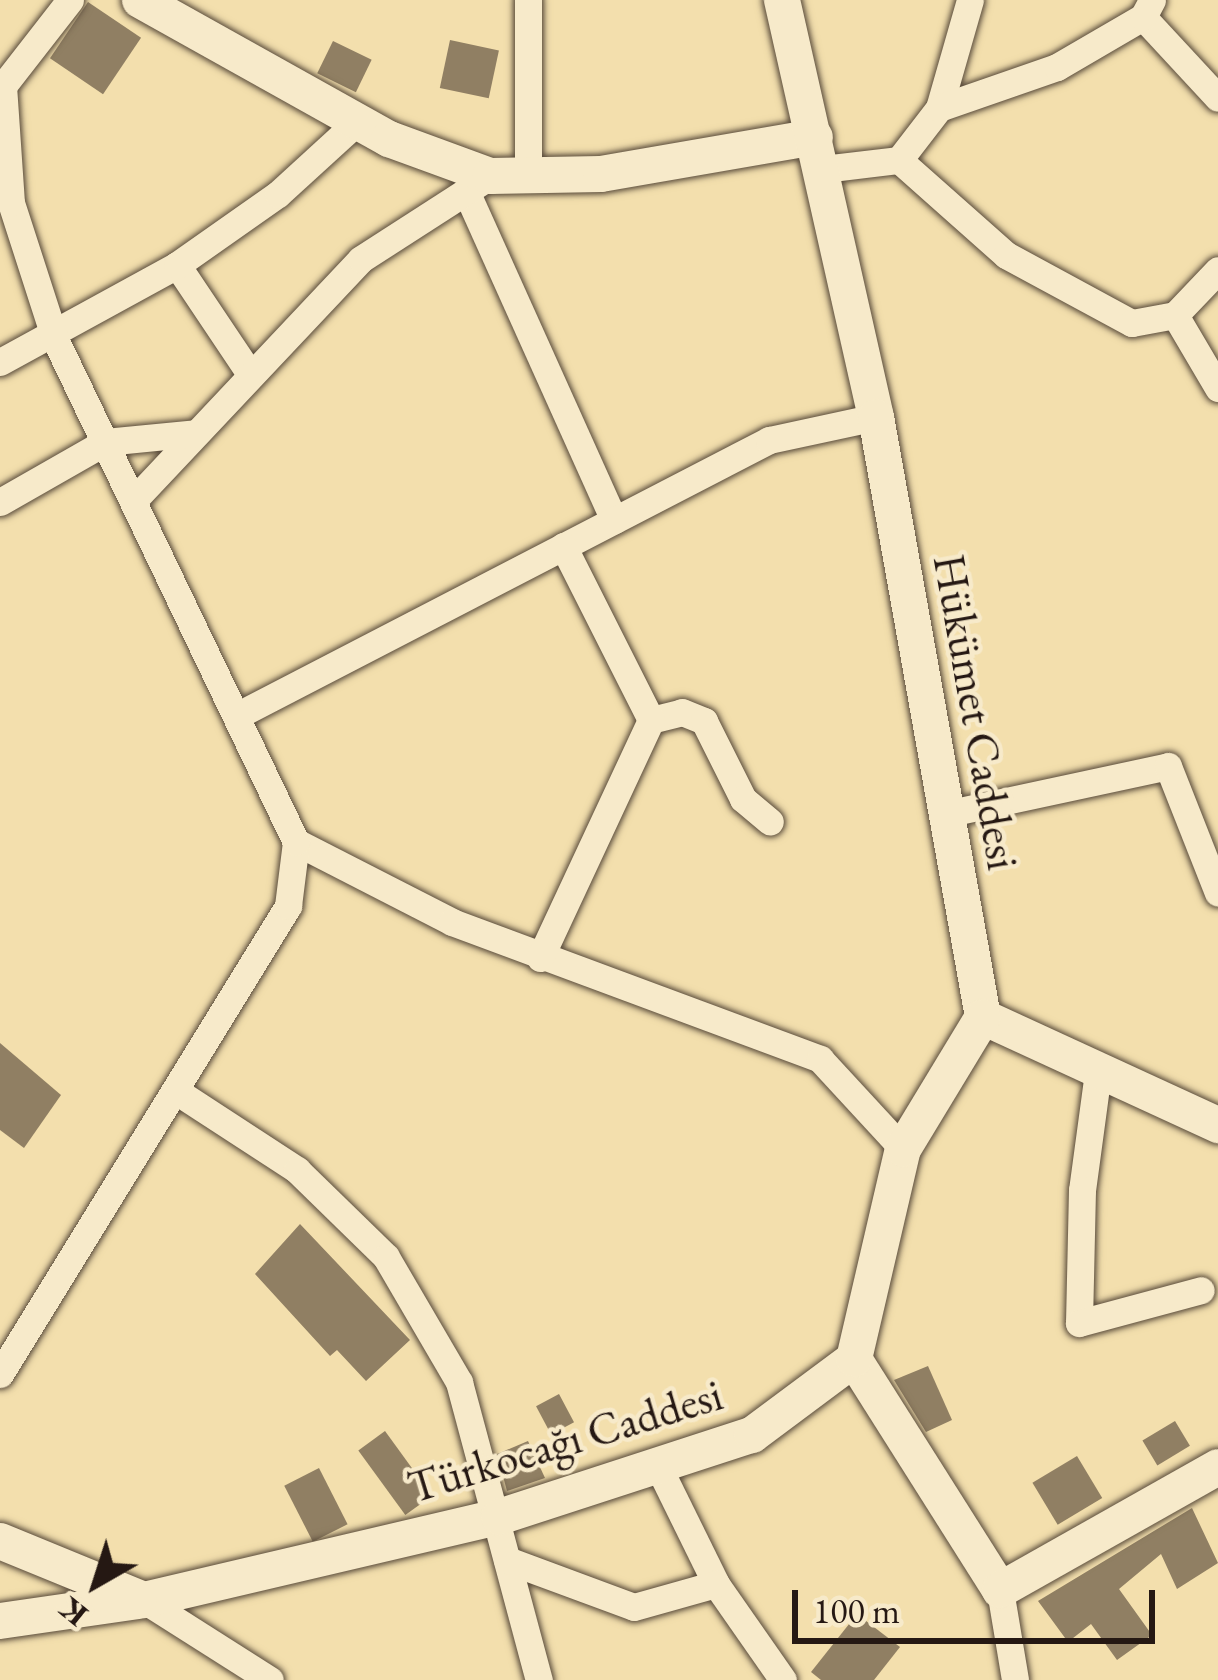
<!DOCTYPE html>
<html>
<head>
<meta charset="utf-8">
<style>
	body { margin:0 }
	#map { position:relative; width:1218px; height:1680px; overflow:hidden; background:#f3dfad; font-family:"EB Garamond",serif }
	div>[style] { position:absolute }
	.building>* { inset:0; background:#907f63; transform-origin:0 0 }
	.roads { filter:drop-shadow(0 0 3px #584a3a) drop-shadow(0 0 3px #584a3a) }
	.street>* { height:27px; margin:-13.5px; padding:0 13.5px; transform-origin:13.5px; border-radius:13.5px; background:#f7eaca }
	.secondary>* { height:36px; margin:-18px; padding:0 18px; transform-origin:18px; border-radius:18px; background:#f7eaca }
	span { translate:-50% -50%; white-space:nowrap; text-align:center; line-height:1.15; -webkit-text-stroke:9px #f7eaca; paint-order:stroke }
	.street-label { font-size:45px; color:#251813 }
	.north { position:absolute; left:36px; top:1524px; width:120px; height:120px; -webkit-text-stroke:9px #f7eaca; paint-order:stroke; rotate:219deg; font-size:33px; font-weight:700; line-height:48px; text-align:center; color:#251813 }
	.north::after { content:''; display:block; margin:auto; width:42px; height:54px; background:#251813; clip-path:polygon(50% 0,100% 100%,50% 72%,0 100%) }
	.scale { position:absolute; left:792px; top:1590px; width:363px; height:54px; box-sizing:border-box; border:6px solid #251813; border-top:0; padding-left:15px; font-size:36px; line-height:42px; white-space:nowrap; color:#251813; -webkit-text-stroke:9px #f7eaca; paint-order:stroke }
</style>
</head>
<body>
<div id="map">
	<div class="building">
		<div style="left:88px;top:2px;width:64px;height:68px;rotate:34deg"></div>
		<div style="left:450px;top:40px;width:50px;height:49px;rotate:12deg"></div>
		<div style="left:333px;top:41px;width:43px;height:36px;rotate:26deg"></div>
		<div style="clip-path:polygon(0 1043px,61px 1095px,24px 1148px,0 1130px)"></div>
		<div style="clip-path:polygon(300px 1224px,410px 1340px,366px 1381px,337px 1350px,330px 1356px,255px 1274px)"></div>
		<div style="clip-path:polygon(928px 1366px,952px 1420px,926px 1432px,894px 1380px)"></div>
		<div style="left:559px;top:1394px;width:32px;height:26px;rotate:62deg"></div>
		<div style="left:1175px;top:1421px;width:29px;height:38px;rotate:59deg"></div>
		<div style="left:385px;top:1431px;width:80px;height:33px;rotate:54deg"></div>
		<div style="clip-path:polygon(528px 1441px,545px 1478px,507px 1491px,497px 1454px)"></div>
		<div style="left:1077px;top:1456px;width:49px;height:52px;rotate:59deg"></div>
		<div style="left:319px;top:1468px;width:63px;height:39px;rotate:63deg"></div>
		<div style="clip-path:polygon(1192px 1508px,1218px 1563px,1177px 1589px,1161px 1554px,1119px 1589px,1152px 1635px,1117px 1660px,1091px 1624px,1068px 1642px,1038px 1601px)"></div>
		<div style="clip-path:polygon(857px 1614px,900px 1647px,874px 1680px,821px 1680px,811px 1672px)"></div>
	</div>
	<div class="roads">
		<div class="street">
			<div style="left:528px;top:0;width:175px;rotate:90deg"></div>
			<div style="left:1143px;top:17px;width:110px;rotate:47.2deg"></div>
			<div style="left:939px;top:108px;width:112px;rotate:-74deg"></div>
			<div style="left:899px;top:160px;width:143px;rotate:41.6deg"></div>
			<div style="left:1006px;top:255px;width:143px;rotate:28.4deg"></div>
			<div style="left:1132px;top:323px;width:44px;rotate:-10.5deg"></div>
			<div style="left:1175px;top:315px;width:62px;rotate:-46.3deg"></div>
			<div style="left:823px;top:169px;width:77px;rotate:-6.8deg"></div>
			<div style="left:899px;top:160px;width:66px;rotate:-52.4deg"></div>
			<div style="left:939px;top:108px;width:125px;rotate:-19.2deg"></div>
			<div style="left:1057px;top:67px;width:99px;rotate:-30.2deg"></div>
			<div style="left:1143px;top:17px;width:19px;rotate:-62deg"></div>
			<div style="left:466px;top:191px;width:361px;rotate:65.8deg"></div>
			<div style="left:177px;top:265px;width:131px;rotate:56.2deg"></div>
			<div style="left:1175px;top:315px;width:85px;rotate:59.5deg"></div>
			<div style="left:0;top:362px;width:202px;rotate:-28.7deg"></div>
			<div style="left:177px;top:265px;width:123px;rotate:-35.1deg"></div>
			<div style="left:278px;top:194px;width:108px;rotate:-42.4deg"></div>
			<div style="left:133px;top:501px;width:332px;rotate:-46.7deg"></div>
			<div style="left:361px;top:259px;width:153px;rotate:-32.8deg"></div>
			<div style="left:0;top:502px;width:121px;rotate:-29.7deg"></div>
			<div style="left:105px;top:442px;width:91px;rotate:-5.6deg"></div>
			<div style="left:240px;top:714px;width:596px;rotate:-27.38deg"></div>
			<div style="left:769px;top:440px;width:109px;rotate:-12.1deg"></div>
			<div style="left:651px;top:720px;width:32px;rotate:-14deg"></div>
			<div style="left:682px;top:712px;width:24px;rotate:22deg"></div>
			<div style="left:704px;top:721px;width:87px;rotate:63.4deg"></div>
			<div style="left:743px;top:799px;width:35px;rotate:40deg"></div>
			<div style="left:945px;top:814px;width:228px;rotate:-12.1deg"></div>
			<div style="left:1168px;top:766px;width:136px;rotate:68.5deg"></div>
			<div style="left:296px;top:842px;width:175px;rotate:27.1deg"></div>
			<div style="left:452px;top:922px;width:393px;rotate:20.4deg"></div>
			<div style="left:820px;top:1059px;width:122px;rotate:47.3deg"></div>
			<div style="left:540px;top:958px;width:263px;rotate:-65deg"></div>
			<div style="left:651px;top:720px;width:195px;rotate:-116.8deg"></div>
			<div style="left:1098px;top:1072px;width:119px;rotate:97.7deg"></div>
			<div style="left:1082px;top:1190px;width:133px;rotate:91.3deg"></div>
			<div style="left:1079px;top:1323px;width:126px;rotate:-15.1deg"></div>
			<div style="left:176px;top:1091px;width:145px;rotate:33.1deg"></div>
			<div style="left:297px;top:1170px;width:124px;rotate:44.3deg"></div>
			<div style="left:386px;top:1257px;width:145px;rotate:59.7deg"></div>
			<div style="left:459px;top:1382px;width:309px;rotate:75deg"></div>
			<div style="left:0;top:1374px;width:550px;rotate:-58.39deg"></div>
			<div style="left:288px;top:906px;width:64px;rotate:-82.9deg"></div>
			<div style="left:296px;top:842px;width:558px;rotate:-115.6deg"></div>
			<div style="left:55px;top:339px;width:143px;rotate:-107.9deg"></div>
			<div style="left:11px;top:203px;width:117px;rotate:-93.9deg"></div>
			<div style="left:3px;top:86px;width:109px;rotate:-52.1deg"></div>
			<div style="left:661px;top:1472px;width:125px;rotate:63.8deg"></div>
			<div style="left:716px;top:1584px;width:117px;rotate:55.1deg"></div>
			<div style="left:507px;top:1560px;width:135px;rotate:20.3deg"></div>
			<div style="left:634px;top:1607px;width:85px;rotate:-15.7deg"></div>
			<div style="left:1000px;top:1590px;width:91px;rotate:80.5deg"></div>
			<div style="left:144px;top:1600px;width:149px;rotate:32.4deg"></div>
		</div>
		<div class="secondary">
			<div style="left:140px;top:0;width:285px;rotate:29.2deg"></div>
			<div style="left:389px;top:139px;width:108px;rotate:20.1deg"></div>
			<div style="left:490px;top:176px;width:111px;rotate:-1deg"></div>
			<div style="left:601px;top:174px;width:217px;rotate:-9.8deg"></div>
			<div style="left:782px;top:0;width:427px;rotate:77.3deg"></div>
			<div style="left:876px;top:417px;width:609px;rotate:79.89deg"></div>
			<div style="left:983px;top:1017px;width:259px;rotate:24.7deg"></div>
			<div style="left:854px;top:1359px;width:273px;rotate:57.7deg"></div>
			<div style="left:1000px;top:1590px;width:250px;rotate:-29.4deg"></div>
			<div style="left:0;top:1541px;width:156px;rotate:22.3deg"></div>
			<div style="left:144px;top:1600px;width:365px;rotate:-13.2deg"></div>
			<div style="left:499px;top:1517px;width:266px;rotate:-18deg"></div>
			<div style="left:752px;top:1435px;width:127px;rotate:-36.7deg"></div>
			<div style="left:854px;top:1359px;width:216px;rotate:-76.9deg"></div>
			<div style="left:903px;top:1149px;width:154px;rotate:-58.8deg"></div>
			<div style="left:0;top:1621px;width:140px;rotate:-8.2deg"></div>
		</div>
	</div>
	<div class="street-label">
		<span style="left:976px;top:712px;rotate:80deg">Hükümet Caddesi</span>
		<span style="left:565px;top:1441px;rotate:-17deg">Türkocağı Caddesi</span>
	</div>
	<div class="north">K</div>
	<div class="scale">100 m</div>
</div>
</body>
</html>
